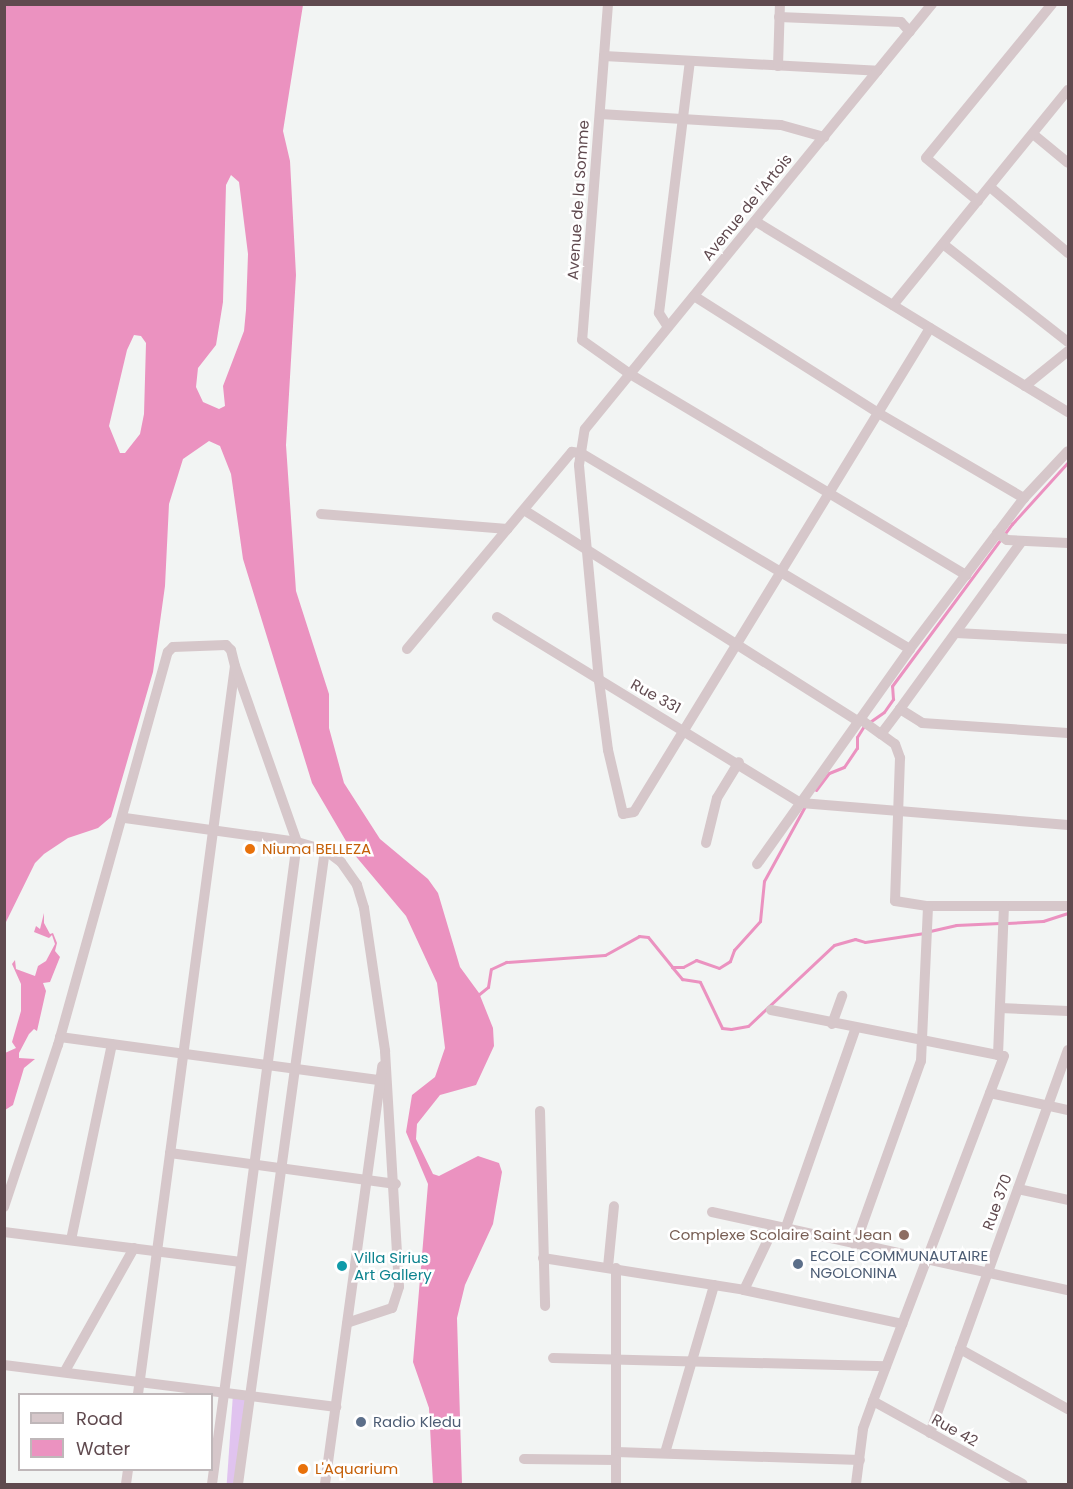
<!DOCTYPE html>
<html>
<head>
<meta charset="utf-8">
<style>
	body { margin:0 }
	#map { position:relative; width:1073px; height:1489px; overflow:hidden; background:#f2f4f3; font-family:Poppins,sans-serif }
	div>[style] { position:absolute }
	.green>* { inset:0; background:#e0c3ef; transform-origin:0 0 }
	.water>* { inset:0; background:#eb92c0 }
	.stream>* { height:3px; margin:-1.5px; padding:0 1.5px; transform-origin:1.5px; border-radius:1.5px; background:#eb92c0 }
	.minor>* { height:10px; margin:-5px; padding:0 5px; transform-origin:5px; border-radius:5px; background:#d6c7ca }
	.dots>* { width:16px; height:16px; translate:-50% -50%; box-sizing:border-box; border:3px solid #fff; border-radius:50% }
	span { translate:-50% -50%; white-space:nowrap; text-align:center; line-height:1.15; -webkit-text-stroke:5px #fff; paint-order:stroke }
	.street-label { font-size:15px; color:#604a4f }
	.food-label { font-size:15px; color:#c56008 }
	.left { translate:0 -50%; text-align:left }
	.education-label { font-size:15px; color:#785e54 }
	.right { translate:-100% -50%; text-align:right }
	.service-label { font-size:15px; color:#4e5e75 }
	.culture-label { font-size:15px; color:#0d838f }
	.frame { position:absolute; inset:0; border:6px solid #604a4f; pointer-events:none }
	.legend { position:absolute; left:18px; top:1393px; width:195px; height:78px; box-sizing:border-box; background:#fff; border:2px solid #bfb7b9; margin:0; padding:8px 10px; list-style:none; font-size:18px; color:#604a4f }
	.legend li { display:flex; align-items:center; gap:12px; height:30px }
	.legend b { width:30px; border:2px solid #bfb7b9 }
</style>
</head>
<body>
<div id="map">
	<div class="green">
		<div style="left:233px;top:1394px;width:13px;height:91px;rotate:4deg"></div>
	</div>
	<div class="water">
		<div style="clip-path:polygon(evenodd,5px 4px,303px 5px,283px 131px,290px 161px,296px 275px,286px 445px,296px 591px,329px 694px,329px 728px,344px 783px,380px 839px,428px 879px,438px 893px,460px 967px,479px 993px,493px 1028px,494px 1046px,476px 1085px,440px 1095px,417px 1124px,416px 1139px,433px 1174px,439px 1176px,478px 1156px,499px 1163px,502px 1172px,493px 1224px,465px 1285px,457px 1318px,462px 1484px,433px 1484px,429px 1408px,413px 1362px,428px 1184px,406px 1132px,412px 1095px,435px 1077px,445px 1048px,437px 983px,406px 916px,353px 853px,312px 783px,243px 559px,231px 474px,220px 446px,209px 441px,183px 459px,169px 504px,165px 586px,153px 672px,111px 817px,98px 828px,68px 838px,44px 854px,35px 863px,5px 924px,5px 4px,231px 175px,239px 182px,248px 254px,246px 310px,244px 331px,223px 386px,225px 406px,219px 409px,203px 402px,196px 387px,198px 368px,216px 345px,223px 302px,226px 185px,231px 175px,5px 4px,134px 335px,141px 336px,146px 343px,144px 414px,140px 434px,125px 453px,120px 453px,109px 426px,127px 350px,134px 335px)"></div>
		<div style="clip-path:polygon(44px 913px,44px 923px,50px 934px,53px 933px,57px 943px,55px 951px,60px 957px,50px 982px,43px 983px,46px 991px,37px 1031px,34px 1029px,29px 1034px,19px 1053px,19px 1058px,35px 1059px,24px 1068px,13px 1105px,5px 1110px,5px 1053px,16px 1048px,12px 1042px,21px 1011px,21px 984px,12px 964px,15px 960px,16px 969px,35px 976px,38px 966px,46px 961px,55px 944px,52px 935px,49px 938px,34px 932px,36px 926px,40px 929px)"></div>
	</div>
	<div class="stream">
		<div style="left:816px;top:790px;width:21px;rotate:-53deg"></div>
		<div style="left:829px;top:773px;width:16px;rotate:-22deg"></div>
		<div style="left:844px;top:767px;width:23px;rotate:-56deg"></div>
		<div style="left:857px;top:748px;width:11px;rotate:-90deg"></div>
		<div style="left:857px;top:737px;width:13px;rotate:-58deg"></div>
		<div style="left:864px;top:726px;width:24px;rotate:-35deg"></div>
		<div style="left:884px;top:712px;width:16px;rotate:-55deg"></div>
		<div style="left:893px;top:699px;width:13px;rotate:-94deg"></div>
		<div style="left:892px;top:686px;width:202px;rotate:-53.5deg"></div>
		<div style="left:1012px;top:524px;width:84px;rotate:-47.9deg"></div>
		<div style="left:1007px;top:923px;width:36px;rotate:-3deg"></div>
		<div style="left:1043px;top:921px;width:26px;rotate:-18deg"></div>
		<div style="left:930px;top:931px;width:27px;rotate:-13deg"></div>
		<div style="left:956px;top:925px;width:44px;rotate:-2.6deg"></div>
		<div style="left:672px;top:967px;width:16px;rotate:50deg"></div>
		<div style="left:682px;top:979px;width:18px;rotate:9deg"></div>
		<div style="left:700px;top:982px;width:51px;rotate:64.4deg"></div>
		<div style="left:722px;top:1028px;width:9px;rotate:6deg"></div>
		<div style="left:731px;top:1029px;width:17px;rotate:-10deg"></div>
		<div style="left:748px;top:1026px;width:118px;rotate:-43.3deg"></div>
		<div style="left:834px;top:945px;width:22px;rotate:-16deg"></div>
		<div style="left:855px;top:939px;width:10px;rotate:17deg"></div>
		<div style="left:865px;top:942px;width:60px;rotate:-8.7deg"></div>
		<div style="left:478px;top:995px;width:13px;rotate:-39deg"></div>
		<div style="left:488px;top:987px;width:18px;rotate:-81deg"></div>
		<div style="left:491px;top:969px;width:17px;rotate:-25deg"></div>
		<div style="left:506px;top:962px;width:99px;rotate:-4deg"></div>
		<div style="left:605px;top:955px;width:39px;rotate:-29deg"></div>
		<div style="left:639px;top:936px;width:9px;rotate:6deg"></div>
		<div style="left:648px;top:937px;width:38px;rotate:51deg"></div>
		<div style="left:672px;top:967px;width:11px"></div>
		<div style="left:683px;top:967px;width:15px;rotate:-28deg"></div>
		<div style="left:696px;top:960px;width:24px;rotate:19deg"></div>
		<div style="left:719px;top:968px;width:13px;rotate:-32deg"></div>
		<div style="left:730px;top:961px;width:12px;rotate:-70deg"></div>
		<div style="left:734px;top:950px;width:39px;rotate:-48deg"></div>
		<div style="left:760px;top:921px;width:40px;rotate:-84.3deg"></div>
		<div style="left:764px;top:881px;width:85px;rotate:-61.3deg"></div>
	</div>
	<div class="minor">
		<div style="left:608px;top:4px;width:337px;rotate:94.4deg"></div>
		<div style="left:582px;top:340px;width:59px;rotate:35.3deg"></div>
		<div style="left:630px;top:374px;width:392px;rotate:30.9deg"></div>
		<div style="left:779px;top:17px;width:122px;rotate:2.3deg"></div>
		<div style="left:901px;top:22px;width:13px;rotate:48deg"></div>
		<div style="left:604px;top:56px;width:274px;rotate:3.1deg"></div>
		<div style="left:778px;top:66px;width:62px;rotate:-88.2deg"></div>
		<div style="left:600px;top:114px;width:181px;rotate:3.5deg"></div>
		<div style="left:781px;top:125px;width:45px;rotate:15.6deg"></div>
		<div style="left:1033px;top:134px;width:45px;rotate:39.6deg"></div>
		<div style="left:990px;top:187px;width:102px;rotate:40.2deg"></div>
		<div style="left:978px;top:201px;width:67px;rotate:-140.4deg"></div>
		<div style="left:926px;top:158px;width:199px;rotate:-50.7deg"></div>
		<div style="left:755px;top:221px;width:367px;rotate:31.4deg"></div>
		<div style="left:943px;top:244px;width:159px;rotate:38.1deg"></div>
		<div style="left:694px;top:296px;width:220px;rotate:32.4deg"></div>
		<div style="left:880px;top:414px;width:167px;rotate:30.3deg"></div>
		<div style="left:1024px;top:498px;width:189px;rotate:127.1deg"></div>
		<div style="left:910px;top:649px;width:264px;rotate:125.4deg"></div>
		<div style="left:893px;top:305px;width:277px;rotate:-50.9deg"></div>
		<div style="left:668px;top:327px;width:17px;rotate:-123deg"></div>
		<div style="left:659px;top:313px;width:254px;rotate:-83deg"></div>
		<div style="left:930px;top:328px;width:567px;rotate:121.45deg"></div>
		<div style="left:634px;top:812px;width:11px;rotate:170deg"></div>
		<div style="left:623px;top:814px;width:66px;rotate:-103.2deg"></div>
		<div style="left:608px;top:750px;width:70px;rotate:-97.4deg"></div>
		<div style="left:599px;top:681px;width:217px;rotate:-95.3deg"></div>
		<div style="left:579px;top:465px;width:36px;rotate:-81deg"></div>
		<div style="left:585px;top:429px;width:549px;rotate:-50.77deg"></div>
		<div style="left:1025px;top:386px;width:55px;rotate:-39.1deg"></div>
		<div style="left:1024px;top:498px;width:64px;rotate:-46.9deg"></div>
		<div style="left:524px;top:510px;width:396px;rotate:32.3deg"></div>
		<div style="left:321px;top:514px;width:187px;rotate:4.6deg"></div>
		<div style="left:997px;top:533px;width:12px;rotate:35deg"></div>
		<div style="left:1007px;top:540px;width:61px;rotate:2.8deg"></div>
		<div style="left:1022px;top:541px;width:208px;rotate:126deg"></div>
		<div style="left:900px;top:709px;width:26px;rotate:32deg"></div>
		<div style="left:922px;top:723px;width:146px;rotate:3.9deg"></div>
		<div style="left:497px;top:617px;width:356px;rotate:31.5deg"></div>
		<div style="left:801px;top:803px;width:268px;rotate:4.7deg"></div>
		<div style="left:956px;top:633px;width:112px;rotate:3.1deg"></div>
		<div style="left:407px;top:649px;width:257px;rotate:-50.1deg"></div>
		<div style="left:572px;top:452px;width:9px;rotate:6deg"></div>
		<div style="left:581px;top:453px;width:383px;rotate:30.8deg"></div>
		<div style="left:900px;top:709px;width:31px;rotate:127deg"></div>
		<div style="left:881px;top:734px;width:17px;rotate:36deg"></div>
		<div style="left:895px;top:744px;width:15px;rotate:70deg"></div>
		<div style="left:900px;top:758px;width:143px;rotate:92deg"></div>
		<div style="left:895px;top:901px;width:33px;rotate:9deg"></div>
		<div style="left:928px;top:906px;width:140px"></div>
		<div style="left:860px;top:719px;width:26px;rotate:36deg"></div>
		<div style="left:125px;top:818px;width:174px;rotate:7.9deg"></div>
		<div style="left:297px;top:842px;width:29px;rotate:16deg"></div>
		<div style="left:325px;top:850px;width:20px;rotate:37deg"></div>
		<div style="left:341px;top:862px;width:28px;rotate:55deg"></div>
		<div style="left:357px;top:885px;width:24px;rotate:73deg"></div>
		<div style="left:364px;top:908px;width:145px;rotate:81.6deg"></div>
		<div style="left:385px;top:1051px;width:236px;rotate:86.6deg"></div>
		<div style="left:399px;top:1287px;width:22px;rotate:108deg"></div>
		<div style="left:392px;top:1308px;width:47px;rotate:161.6deg"></div>
		<div style="left:706px;top:843px;width:46px;rotate:-76.3deg"></div>
		<div style="left:717px;top:798px;width:42px;rotate:-58.6deg"></div>
		<div style="left:1000px;top:1008px;width:68px;rotate:2.5deg"></div>
		<div style="left:771px;top:1010px;width:237px;rotate:11.2deg"></div>
		<div style="left:1004px;top:1056px;width:369px;rotate:110.8deg"></div>
		<div style="left:873px;top:1401px;width:30px;rotate:110deg"></div>
		<div style="left:863px;top:1429px;width:55px;rotate:97.3deg"></div>
		<div style="left:832px;top:1024px;width:30px;rotate:-70deg"></div>
		<div style="left:60px;top:1037px;width:323px;rotate:7.7deg"></div>
		<div style="left:998px;top:1055px;width:149px;rotate:-87.7deg"></div>
		<div style="left:990px;top:1093px;width:80px;rotate:12.3deg"></div>
		<div style="left:540px;top:1111px;width:195px;rotate:88.5deg"></div>
		<div style="left:170px;top:1153px;width:228px;rotate:7.8deg"></div>
		<div style="left:1018px;top:1189px;width:51px;rotate:12.4deg"></div>
		<div style="left:4px;top:1207px;width:171px;rotate:-71.6deg"></div>
		<div style="left:58px;top:1045px;width:408px;rotate:-74.4deg"></div>
		<div style="left:168px;top:652px;width:7px;rotate:-45deg"></div>
		<div style="left:173px;top:647px;width:53px;rotate:-2.2deg"></div>
		<div style="left:226px;top:645px;width:7px;rotate:45deg"></div>
		<div style="left:231px;top:650px;width:16px;rotate:76deg"></div>
		<div style="left:712px;top:1212px;width:364px;rotate:12.4deg"></div>
		<div style="left:785px;top:1230px;width:212px;rotate:-70.7deg"></div>
		<div style="left:4px;top:1232px;width:239px;rotate:7.2deg"></div>
		<div style="left:71px;top:1240px;width:200px;rotate:-78.2deg"></div>
		<div style="left:855px;top:1245px;width:195px;rotate:-70.3deg"></div>
		<div style="left:921px;top:1061px;width:155px;rotate:-87.4deg"></div>
		<div style="left:543px;top:1258px;width:204px;rotate:9deg"></div>
		<div style="left:744px;top:1290px;width:162px;rotate:12.1deg"></div>
		<div style="left:608px;top:1267px;width:61px;rotate:-84.4deg"></div>
		<div style="left:616px;top:1268px;width:216px;rotate:90deg"></div>
		<div style="left:744px;top:1290px;width:70px;rotate:-64.5deg"></div>
		<div style="left:960px;top:1349px;width:124px;rotate:29.1deg"></div>
		<div style="left:553px;top:1358px;width:333px;rotate:1.4deg"></div>
		<div style="left:4px;top:1365px;width:335px;rotate:7.2deg"></div>
		<div style="left:65px;top:1371px;width:141px;rotate:-60.7deg"></div>
		<div style="left:138px;top:1394px;width:734px;rotate:-82.41deg"></div>
		<div style="left:235px;top:666px;width:187px;rotate:70.6deg"></div>
		<div style="left:297px;top:842px;width:648px;rotate:97.54deg"></div>
		<div style="left:873px;top:1401px;width:171px;rotate:29deg"></div>
		<div style="left:930px;top:1433px;width:407px;rotate:-70.2deg"></div>
		<div style="left:616px;top:1452px;width:244px;rotate:1.9deg"></div>
		<div style="left:665px;top:1453px;width:175px;rotate:-73.7deg"></div>
		<div style="left:524px;top:1459px;width:92px;rotate:0.6deg"></div>
		<div style="left:126px;top:1484px;width:14px;rotate:-82deg"></div>
		<div style="left:238px;top:1484px;width:640px;rotate:-82.19deg"></div>
		<div style="left:325px;top:1484px;width:422px;rotate:-82.2deg"></div>
	</div>
	<div class="dots">
		<div style="left:250px;top:849px;background:#e8710a"></div>
		<div style="left:904px;top:1235px;background:#8d6e63"></div>
		<div style="left:798px;top:1264px;background:#5c6f8a"></div>
		<div style="left:342px;top:1266px;background:#0f9aa8"></div>
		<div style="left:361px;top:1422px;background:#5c6f8a"></div>
		<div style="left:303px;top:1469px;background:#e8710a"></div>
	</div>
	<div class="street-label">
		<span style="left:578px;top:200px;rotate:-86deg">Avenue de la Somme</span>
		<span style="left:747px;top:207px;rotate:-51deg">Avenue de l'Artois</span>
		<span style="left:656px;top:696px;rotate:29deg">Rue 331</span>
		<span style="left:997px;top:1202px;rotate:-70deg">Rue 370</span>
		<span style="left:955px;top:1430px;rotate:29deg">Rue 42</span>
	</div>
	<div class="food-label">
		<span class="left" style="left:262px;top:849px">Niuma BELLEZA</span>
		<span class="left" style="left:315px;top:1469px">L'Aquarium</span>
	</div>
	<div class="education-label">
		<span class="right" style="left:892px;top:1235px">Complexe Scolaire Saint Jean</span>
	</div>
	<div class="service-label">
		<span class="left" style="left:810px;top:1264px">ECOLE COMMUNAUTAIRE<br>NGOLONINA</span>
		<span class="left" style="left:373px;top:1422px">Radio Kledu</span>
	</div>
	<div class="culture-label">
		<span class="left" style="left:354px;top:1266px">Villa Sirius<br>Art Gallery</span>
	</div>
	<div class="frame"></div>
	<ul class="legend">
	<li><b style="height:8px;background:#d6c7ca"></b>Road</li>
	<li><b style="height:16px;background:#eb92c0"></b>Water</li>
	</ul>
</div>
</body>
</html>
